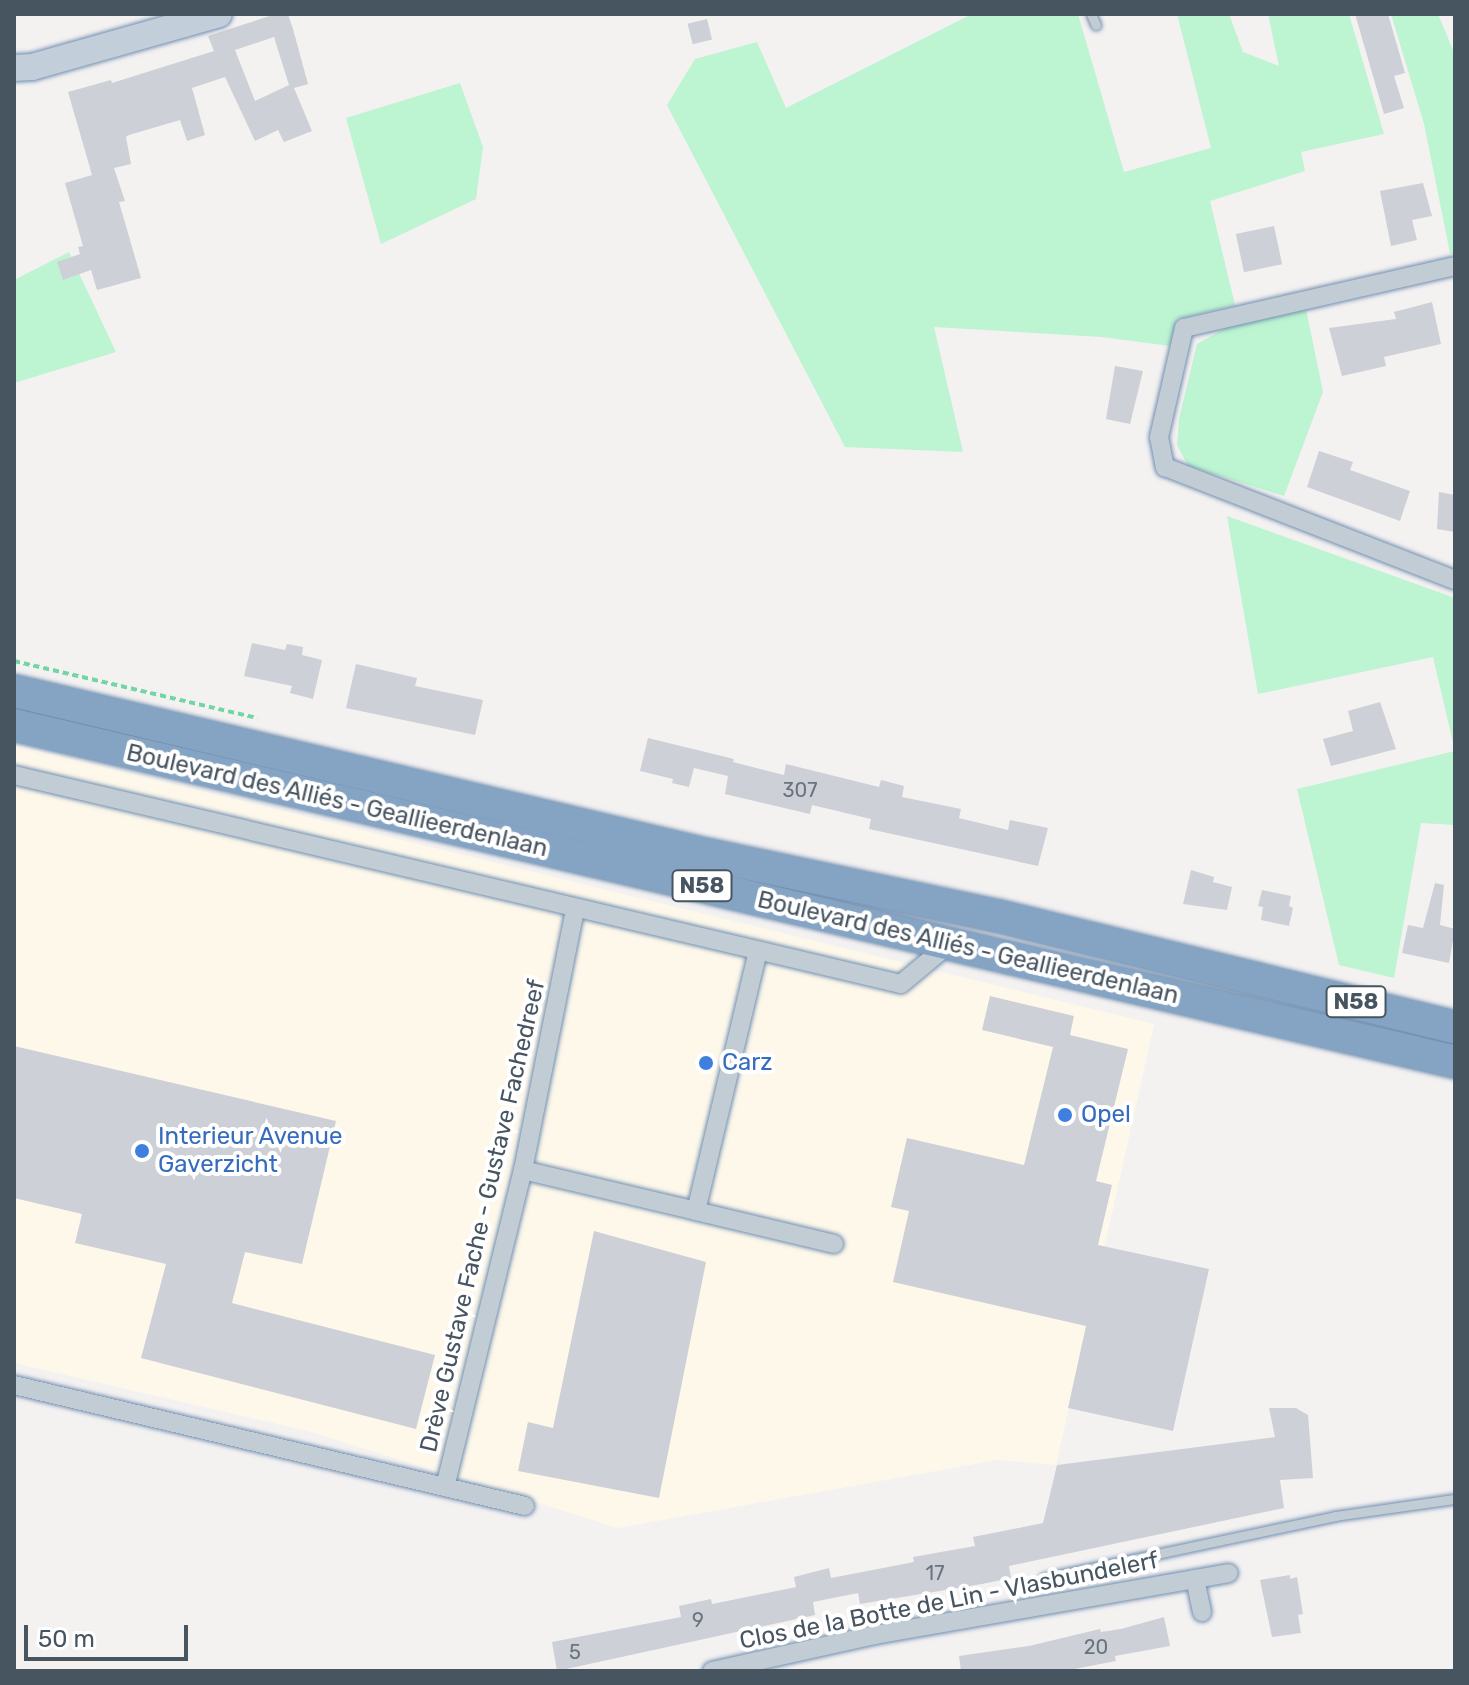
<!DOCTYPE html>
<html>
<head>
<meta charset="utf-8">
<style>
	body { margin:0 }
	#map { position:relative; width:1469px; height:1685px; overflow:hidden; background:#f4f1f1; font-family:Rubik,sans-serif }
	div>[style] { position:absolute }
	.commercial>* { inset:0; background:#fef8eb }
	.green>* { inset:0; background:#bdf4d1 }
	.building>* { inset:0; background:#cdd0d6; transform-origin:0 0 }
	.path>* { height:4px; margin-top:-2px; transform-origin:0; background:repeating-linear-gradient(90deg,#71d6a3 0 6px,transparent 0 10px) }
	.roads { filter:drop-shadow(0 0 2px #708fb0) drop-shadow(0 0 2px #708fb0) }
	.lane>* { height:9px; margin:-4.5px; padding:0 4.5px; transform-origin:4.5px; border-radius:4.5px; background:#c1ccd4 }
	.street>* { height:18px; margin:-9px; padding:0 9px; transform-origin:9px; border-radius:9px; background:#c1ccd4 }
	.secondary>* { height:26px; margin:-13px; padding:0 13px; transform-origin:13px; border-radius:13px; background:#c2cfdb }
	.highway>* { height:32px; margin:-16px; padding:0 16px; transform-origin:16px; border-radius:16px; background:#85a4c4 }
	.dots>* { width:22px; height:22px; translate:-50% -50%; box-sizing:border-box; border:4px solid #fff; border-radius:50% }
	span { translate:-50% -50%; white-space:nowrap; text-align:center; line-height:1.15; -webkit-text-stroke:8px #fff; paint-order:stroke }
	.number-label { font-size:20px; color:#68747e }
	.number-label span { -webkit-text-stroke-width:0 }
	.shield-label span { padding:2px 6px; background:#fff; border:2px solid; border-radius:6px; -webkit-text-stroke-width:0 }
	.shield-label { font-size:22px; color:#475561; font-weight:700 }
	.street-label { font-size:24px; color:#475561 }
	.shop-label { font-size:24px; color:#366cbe }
	.left { translate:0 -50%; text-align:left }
	.frame { position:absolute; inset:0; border:16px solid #475561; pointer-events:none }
	.scale { position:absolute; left:24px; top:1625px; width:164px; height:36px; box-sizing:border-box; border:4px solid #475561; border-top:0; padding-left:10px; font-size:24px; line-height:28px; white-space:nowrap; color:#475561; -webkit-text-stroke:6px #fff; paint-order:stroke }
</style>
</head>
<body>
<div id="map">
	<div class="commercial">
		<div style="clip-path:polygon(14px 745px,1154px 1024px,1056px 1465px,997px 1460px,618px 1528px,308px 1431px,14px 1363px)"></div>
	</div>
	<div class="green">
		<div style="clip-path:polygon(972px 14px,1078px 14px,1124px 172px,1211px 148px,1177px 14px,1229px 14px,1243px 52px,1279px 66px,1268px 14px,1349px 14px,1384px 134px,1301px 152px,1305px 171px,1210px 201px,1235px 305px,1177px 319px,1170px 346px,1102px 337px,934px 327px,963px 452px,845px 447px,667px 105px,695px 59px,757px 42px,786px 108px)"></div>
		<div style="clip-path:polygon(1391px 14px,1438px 14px,1455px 55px,1455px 254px,1450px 253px,1424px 124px)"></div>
		<div style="clip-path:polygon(460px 83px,483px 147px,476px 199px,381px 244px,346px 118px)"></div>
		<div style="clip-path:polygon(69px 252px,116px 352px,14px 383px,14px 280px)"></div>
		<div style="clip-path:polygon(1306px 309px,1323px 392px,1284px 496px,1188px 466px,1177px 445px,1179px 419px,1197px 344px,1229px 326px)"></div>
		<div style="clip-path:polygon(1227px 516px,1455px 598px,1455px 825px,1421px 823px,1394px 978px,1339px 965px,1297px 789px,1455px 751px,1433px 657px,1258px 694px)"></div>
	</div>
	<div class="building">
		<div style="clip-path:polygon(evenodd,276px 14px,288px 14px,293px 29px,308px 84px,294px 88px,312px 131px,284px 142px,278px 130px,255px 141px,225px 77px,192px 88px,205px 135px,187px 141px,180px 120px,129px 135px,126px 137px,131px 164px,114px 168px,125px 201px,119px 202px,141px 278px,97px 290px,91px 270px,63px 280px,57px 262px,80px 254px,78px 247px,83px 246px,65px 183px,92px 175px,68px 92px,111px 80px,112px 83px,214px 51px,208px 36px,276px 14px,274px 37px,289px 85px,255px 101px,235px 50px,274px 37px)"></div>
		<div style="clip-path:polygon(1355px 14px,1388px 14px,1405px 73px,1394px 76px,1404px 108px,1384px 114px)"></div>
		<div style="left:707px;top:19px;width:21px;height:20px;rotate:76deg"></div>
		<div style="clip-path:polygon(1423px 183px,1432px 216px,1412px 220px,1417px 240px,1391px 246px,1380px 191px)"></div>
		<div style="left:1274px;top:226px;width:39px;height:39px;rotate:78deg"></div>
		<div style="clip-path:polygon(1432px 302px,1441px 344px,1384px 357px,1386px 366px,1342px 376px,1329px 328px,1396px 319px,1394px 312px)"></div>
		<div style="clip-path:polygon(1115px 366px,1143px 371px,1130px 424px,1106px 419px)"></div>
		<div style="clip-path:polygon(1319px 451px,1353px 462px,1350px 470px,1410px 491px,1400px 521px,1307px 487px)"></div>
		<div style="clip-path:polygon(1439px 492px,1455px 495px,1455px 532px,1437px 529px)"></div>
		<div style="clip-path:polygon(252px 643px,285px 650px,287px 644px,303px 647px,302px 655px,322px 660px,313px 699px,290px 693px,292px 686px,244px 676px)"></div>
		<div style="clip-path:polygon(356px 664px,417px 678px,415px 686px,483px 700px,475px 735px,346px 708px)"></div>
		<div style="clip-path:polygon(1380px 702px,1396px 749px,1331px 766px,1323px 739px,1353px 731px,1348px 711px)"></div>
		<div style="clip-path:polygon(648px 738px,734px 759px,733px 762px,784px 775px,786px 764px,879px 787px,881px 780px,904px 786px,902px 797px,961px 809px,959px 818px,1008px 830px,1010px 820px,1048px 828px,1038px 866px,869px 829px,871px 819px,812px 805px,810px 814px,725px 794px,728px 776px,694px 768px,689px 787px,672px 783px,673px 779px,640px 771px)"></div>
		<div style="clip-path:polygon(1191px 870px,1214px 877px,1213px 882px,1232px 887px,1227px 910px,1183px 904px)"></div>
		<div style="clip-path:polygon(1435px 883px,1444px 885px,1440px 925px,1455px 929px,1449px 963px,1402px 953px,1408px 925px,1423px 928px)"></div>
		<div style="clip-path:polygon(1262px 890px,1291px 896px,1289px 906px,1293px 908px,1289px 926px,1261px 920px,1263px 907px,1258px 906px)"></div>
		<div style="clip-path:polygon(990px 996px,1074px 1016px,1070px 1035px,1128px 1049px,1096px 1181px,1112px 1185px,1098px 1245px,1209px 1269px,1173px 1431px,1068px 1408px,1086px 1326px,893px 1282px,909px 1211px,891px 1207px,907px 1138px,1024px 1165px,1053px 1047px,982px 1030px)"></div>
		<div style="clip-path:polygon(14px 1046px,336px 1121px,302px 1264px,245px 1252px,232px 1303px,435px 1355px,416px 1429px,141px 1358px,166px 1264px,75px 1243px,82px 1214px,14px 1198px)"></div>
		<div style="clip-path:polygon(594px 1231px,706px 1262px,659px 1498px,518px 1471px,528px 1422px,553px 1428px)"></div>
		<div style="clip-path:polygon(1269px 1408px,1296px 1408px,1308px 1415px,1313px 1478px,1280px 1480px,1284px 1508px,1009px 1566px,1011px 1578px,982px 1584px,860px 1604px,858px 1593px,813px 1602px,815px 1615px,557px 1671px,552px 1642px,681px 1617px,679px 1606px,711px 1599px,712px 1604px,796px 1587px,794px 1577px,829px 1568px,831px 1578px,914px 1562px,913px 1557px,975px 1546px,973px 1537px,1043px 1523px,1057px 1465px,1275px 1437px)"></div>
		<div style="clip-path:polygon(1290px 1575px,1290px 1579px,1297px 1577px,1303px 1614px,1298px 1615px,1301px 1633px,1272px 1637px,1260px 1580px)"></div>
		<div style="clip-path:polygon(1164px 1617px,1170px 1646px,1115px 1656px,1116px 1661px,1064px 1671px,961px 1671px,959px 1656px,1029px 1646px,1100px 1629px,1101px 1632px,1121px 1629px)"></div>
	</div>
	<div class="path">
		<div style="left:14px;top:661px;width:250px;rotate:13.2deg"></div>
	</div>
	<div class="roads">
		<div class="lane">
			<div style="left:1091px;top:14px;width:12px;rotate:66deg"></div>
			<div style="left:1044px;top:1578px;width:298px;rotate:-12deg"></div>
			<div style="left:1335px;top:1516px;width:121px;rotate:-8.1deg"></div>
		</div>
		<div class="street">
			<div style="left:1455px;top:266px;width:278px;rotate:167.1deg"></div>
			<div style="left:1184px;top:328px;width:112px;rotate:102.9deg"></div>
			<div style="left:1159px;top:437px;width:31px;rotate:79deg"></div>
			<div style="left:1165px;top:467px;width:311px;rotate:21.3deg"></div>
			<div style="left:14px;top:775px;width:911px;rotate:13.26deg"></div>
			<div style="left:901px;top:984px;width:62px;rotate:-39.8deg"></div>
			<div style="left:523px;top:1170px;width:178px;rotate:13.3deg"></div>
			<div style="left:696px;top:1211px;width:267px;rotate:-76.6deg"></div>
			<div style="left:696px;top:1211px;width:142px;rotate:13.4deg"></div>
			<div style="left:14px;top:1385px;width:525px;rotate:13.32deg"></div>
			<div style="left:445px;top:1487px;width:326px;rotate:-76.2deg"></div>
			<div style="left:523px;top:1170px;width:266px;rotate:-78.7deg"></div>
			<div style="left:1195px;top:1579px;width:34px;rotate:78deg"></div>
			<div style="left:712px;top:1671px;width:166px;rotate:-12.5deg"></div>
			<div style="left:874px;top:1635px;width:360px;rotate:-9.9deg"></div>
		</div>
		<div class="secondary">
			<div style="left:14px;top:68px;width:18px;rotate:-3deg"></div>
			<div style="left:32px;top:67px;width:194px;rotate:-15.8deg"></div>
		</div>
		<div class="highway">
			<div style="left:14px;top:691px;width:713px;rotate:13.3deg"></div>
			<div style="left:708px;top:855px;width:296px;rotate:11.9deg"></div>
			<div style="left:998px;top:916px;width:470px;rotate:13.7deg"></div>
			<div style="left:14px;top:725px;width:1480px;rotate:13.16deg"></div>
		</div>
	</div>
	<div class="dots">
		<div style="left:706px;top:1063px;background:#3f7fe0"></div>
		<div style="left:1065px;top:1115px;background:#3f7fe0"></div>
		<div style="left:142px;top:1151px;background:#3f7fe0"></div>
	</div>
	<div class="number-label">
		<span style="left:800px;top:790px">307</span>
		<span style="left:935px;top:1573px">17</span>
		<span style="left:698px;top:1620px">9</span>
		<span style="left:1096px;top:1647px">20</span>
		<span style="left:575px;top:1652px">5</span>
	</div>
	<div class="shield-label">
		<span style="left:702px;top:886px">N58</span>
		<span style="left:1356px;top:1002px">N58</span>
	</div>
	<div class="street-label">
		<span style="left:337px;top:801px;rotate:13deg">Boulevard des Alliés - Geallieerdenlaan</span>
		<span style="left:968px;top:948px;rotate:13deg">Boulevard des Alliés - Geallieerdenlaan</span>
		<span style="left:483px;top:1216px;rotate:-77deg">Drève Gustave Fache - Gustave Fachedreef</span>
		<span style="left:949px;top:1601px;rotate:-11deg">Clos de la Botte de Lin - Vlasbundelerf</span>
	</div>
	<div class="shop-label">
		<span class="left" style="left:722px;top:1063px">Carz</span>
		<span class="left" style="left:1081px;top:1115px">Opel</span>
		<span class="left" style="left:158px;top:1151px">Interieur Avenue<br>Gaverzicht</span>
	</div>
	<div class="frame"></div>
	<div class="scale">50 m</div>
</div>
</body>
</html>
